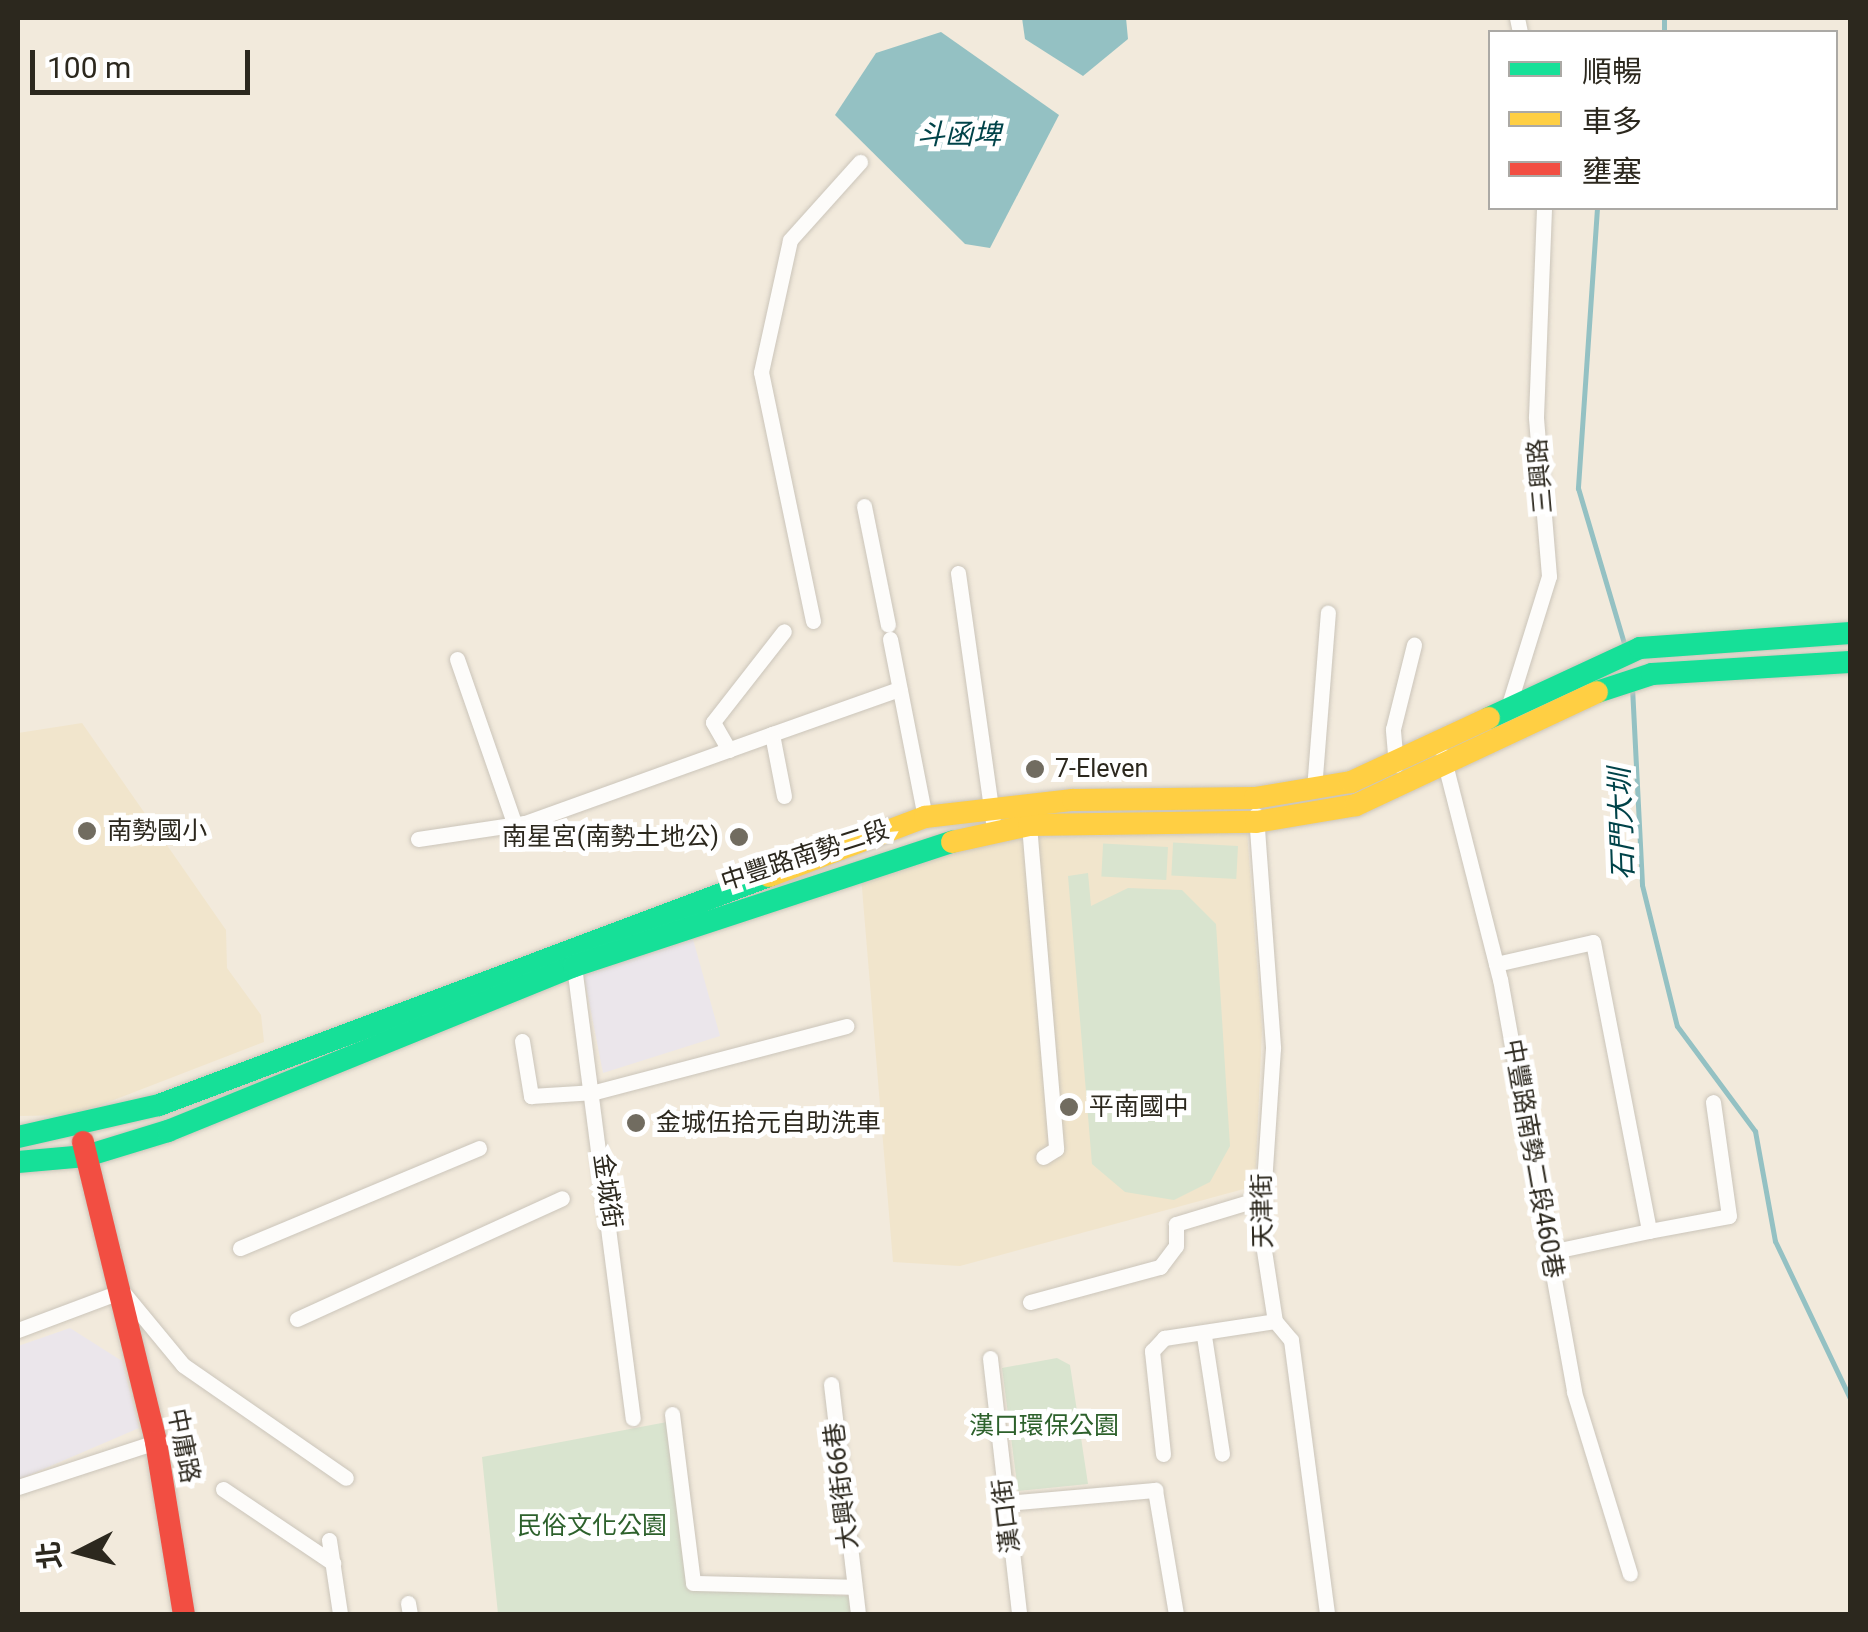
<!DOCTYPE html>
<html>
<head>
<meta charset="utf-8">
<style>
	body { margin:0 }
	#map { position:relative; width:1868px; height:1632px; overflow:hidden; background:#f2eadc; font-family:Roboto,"Noto Sans TC",sans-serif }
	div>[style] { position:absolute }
	.commercial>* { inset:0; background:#ebe6eb }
	.built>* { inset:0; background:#f1e5cc }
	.green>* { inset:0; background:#d9e4cf; transform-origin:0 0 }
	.water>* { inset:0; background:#94c1c3 }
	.stream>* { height:5px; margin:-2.5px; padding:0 2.5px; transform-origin:2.5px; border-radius:2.5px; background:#94c1c3 }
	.roads { filter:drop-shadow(0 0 2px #cbc5ba) drop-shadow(0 0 2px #cbc5ba) }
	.street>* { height:15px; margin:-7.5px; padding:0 7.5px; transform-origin:7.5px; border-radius:7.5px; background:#fdfcfa }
	.fast>* { height:22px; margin:-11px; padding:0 11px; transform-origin:11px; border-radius:11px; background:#16e098 }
	.slow>* { height:22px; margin:-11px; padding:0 11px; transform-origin:11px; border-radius:11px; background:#ffcf43 }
	.jam>* { height:22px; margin:-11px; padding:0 11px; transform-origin:11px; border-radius:11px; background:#f24e42 }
	.dots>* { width:28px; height:28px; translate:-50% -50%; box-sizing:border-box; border:5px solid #fff; border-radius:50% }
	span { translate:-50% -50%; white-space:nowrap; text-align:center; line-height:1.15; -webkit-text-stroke:10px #fff; paint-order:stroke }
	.street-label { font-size:25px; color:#2c281e }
	.poi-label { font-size:25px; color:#2c281e }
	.left { translate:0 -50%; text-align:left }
	.right { translate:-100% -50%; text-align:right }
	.park-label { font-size:25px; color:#2d612c }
	.water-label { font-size:28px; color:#004349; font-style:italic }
	.frame { position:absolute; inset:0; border:20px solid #2c281e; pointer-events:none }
	.legend { position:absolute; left:1488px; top:30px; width:350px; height:180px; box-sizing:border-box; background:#fff; border:2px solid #aba9a5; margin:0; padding:12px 18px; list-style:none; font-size:30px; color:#2c281e }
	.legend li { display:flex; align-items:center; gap:20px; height:50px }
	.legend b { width:50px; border:2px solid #aba9a5 }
	.north { position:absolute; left:30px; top:1502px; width:100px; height:100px; -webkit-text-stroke:8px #fff; paint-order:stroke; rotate:264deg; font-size:28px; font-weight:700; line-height:40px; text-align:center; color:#2c281e }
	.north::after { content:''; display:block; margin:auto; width:35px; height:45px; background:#2c281e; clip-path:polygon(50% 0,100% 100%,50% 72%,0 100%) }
	.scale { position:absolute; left:30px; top:50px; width:220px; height:45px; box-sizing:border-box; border:5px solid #2c281e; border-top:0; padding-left:12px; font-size:30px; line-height:35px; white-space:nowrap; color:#2c281e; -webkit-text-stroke:8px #fff; paint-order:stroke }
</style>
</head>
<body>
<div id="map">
	<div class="commercial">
		<div style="clip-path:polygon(691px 932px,720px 1036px,603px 1073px,583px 971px)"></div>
		<div style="clip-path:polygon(70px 1328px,122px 1361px,139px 1428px,18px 1480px,18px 1346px)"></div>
	</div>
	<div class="built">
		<div style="clip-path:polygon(82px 723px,226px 930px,227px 968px,261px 1015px,264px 1042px,75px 1115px,18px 1116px,18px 733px)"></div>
		<div style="clip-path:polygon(1247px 832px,1262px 1029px,1255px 1186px,960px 1266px,893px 1262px,861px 876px,984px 839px)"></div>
	</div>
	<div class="green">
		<div style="left:1238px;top:846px;width:33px;height:65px;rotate:93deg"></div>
		<div style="left:1168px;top:847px;width:33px;height:65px;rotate:93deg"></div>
		<div style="clip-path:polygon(1088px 873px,1091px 906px,1128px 888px,1182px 890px,1216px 924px,1230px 1146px,1210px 1182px,1174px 1200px,1125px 1192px,1092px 1164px,1068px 876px)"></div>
		<div style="clip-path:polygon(1057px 1358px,1070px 1365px,1088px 1484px,1018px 1491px,1002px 1368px)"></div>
		<div style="clip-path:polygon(667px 1422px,688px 1589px,849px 1596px,851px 1614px,498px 1614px,482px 1457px)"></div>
	</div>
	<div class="water">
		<div style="clip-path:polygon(1022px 18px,1126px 18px,1128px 39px,1083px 76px,1025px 39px)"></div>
		<div style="clip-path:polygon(941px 32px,1059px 115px,990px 248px,965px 244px,835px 115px,876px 53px)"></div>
	</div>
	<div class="stream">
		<div style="left:1664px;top:18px;width:14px;rotate:90deg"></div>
		<div style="left:1597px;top:208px;width:281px;rotate:93.9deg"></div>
		<div style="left:1578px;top:488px;width:166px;rotate:73.5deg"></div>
		<div style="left:1632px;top:687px;width:198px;rotate:87.1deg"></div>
		<div style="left:1642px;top:885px;width:145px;rotate:76.1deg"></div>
		<div style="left:1677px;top:1026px;width:131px;rotate:53.4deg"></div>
		<div style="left:1755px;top:1131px;width:112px;rotate:79.7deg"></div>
		<div style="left:1775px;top:1241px;width:174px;rotate:64.5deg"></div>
	</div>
	<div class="roads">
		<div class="street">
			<div style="left:1517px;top:18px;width:14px;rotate:78deg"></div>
			<div style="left:864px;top:506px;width:121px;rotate:78.6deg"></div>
			<div style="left:958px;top:573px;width:260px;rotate:82deg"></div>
			<div style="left:813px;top:621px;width:254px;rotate:-101.8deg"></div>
			<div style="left:761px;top:372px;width:135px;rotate:-77.6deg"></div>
			<div style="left:790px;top:240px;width:105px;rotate:-48.1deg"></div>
			<div style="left:890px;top:639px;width:181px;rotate:78.9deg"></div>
			<div style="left:457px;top:659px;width:174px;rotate:70.8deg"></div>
			<div style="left:1507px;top:711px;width:141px;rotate:-72.7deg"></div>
			<div style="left:1549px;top:576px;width:160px;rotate:-94.7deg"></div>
			<div style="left:1536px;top:417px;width:209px;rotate:-87.8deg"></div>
			<div style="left:729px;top:750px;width:32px;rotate:-120deg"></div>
			<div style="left:713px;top:722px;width:115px;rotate:-52deg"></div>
			<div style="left:1443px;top:756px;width:230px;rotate:75.7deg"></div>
			<div style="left:1500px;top:979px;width:420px;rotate:79.8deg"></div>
			<div style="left:1574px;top:1392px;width:190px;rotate:72.9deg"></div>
			<div style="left:1396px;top:765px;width:36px;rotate:-95deg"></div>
			<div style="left:1393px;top:729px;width:87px;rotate:-76deg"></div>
			<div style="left:1314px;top:789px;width:177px;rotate:-85.5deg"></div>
			<div style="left:784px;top:796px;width:63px;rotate:-101deg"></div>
			<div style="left:772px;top:734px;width:135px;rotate:-19.5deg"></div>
			<div style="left:1256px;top:815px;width:234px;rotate:85.8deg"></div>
			<div style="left:1273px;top:1048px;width:183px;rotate:93.8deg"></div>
			<div style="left:1261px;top:1231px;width:91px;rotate:81.2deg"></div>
			<div style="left:1275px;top:1321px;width:25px;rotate:50deg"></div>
			<div style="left:1291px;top:1340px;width:276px;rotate:82.5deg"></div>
			<div style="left:1029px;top:825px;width:325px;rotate:85.2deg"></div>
			<div style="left:1056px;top:1149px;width:15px;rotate:148deg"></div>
			<div style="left:418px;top:839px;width:108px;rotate:-8.5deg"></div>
			<div style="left:525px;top:823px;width:263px;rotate:-19.8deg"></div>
			<div style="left:1496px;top:964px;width:99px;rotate:-12.8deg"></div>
			<div style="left:1593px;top:942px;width:294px;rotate:79deg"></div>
			<div style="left:1649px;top:1231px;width:101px;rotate:168deg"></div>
			<div style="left:574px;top:966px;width:456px;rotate:82.6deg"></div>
			<div style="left:522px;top:1041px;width:56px;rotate:80.7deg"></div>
			<div style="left:531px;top:1096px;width:64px;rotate:-3.6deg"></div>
			<div style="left:595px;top:1092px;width:260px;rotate:-14.7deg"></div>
			<div style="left:1649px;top:1231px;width:81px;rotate:-10.6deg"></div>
			<div style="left:1729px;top:1216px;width:115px;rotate:-98deg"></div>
			<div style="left:240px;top:1248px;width:259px;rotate:-22.7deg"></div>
			<div style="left:1030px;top:1302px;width:135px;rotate:-15.1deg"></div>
			<div style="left:1160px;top:1267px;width:26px;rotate:-53deg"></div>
			<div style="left:1176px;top:1246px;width:22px;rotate:-90deg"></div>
			<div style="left:1176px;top:1224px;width:87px;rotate:-16.8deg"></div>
			<div style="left:297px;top:1319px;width:291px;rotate:-24.5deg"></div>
			<div style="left:18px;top:1330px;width:111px;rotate:-20.6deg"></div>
			<div style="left:122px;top:1291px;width:96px;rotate:50.5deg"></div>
			<div style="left:183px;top:1365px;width:198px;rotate:34.7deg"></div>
			<div style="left:1204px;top:1336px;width:119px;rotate:81.3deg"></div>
			<div style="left:990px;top:1358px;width:258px;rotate:83.5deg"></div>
			<div style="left:831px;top:1384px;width:232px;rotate:83.3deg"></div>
			<div style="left:672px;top:1414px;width:170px;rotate:82.9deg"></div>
			<div style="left:693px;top:1583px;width:161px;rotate:1.4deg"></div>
			<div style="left:1163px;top:1454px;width:104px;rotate:-96.1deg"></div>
			<div style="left:1152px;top:1351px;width:18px;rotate:-47deg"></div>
			<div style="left:1164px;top:1338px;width:112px;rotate:-8.7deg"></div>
			<div style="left:18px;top:1487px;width:145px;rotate:-18.1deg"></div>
			<div style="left:223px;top:1489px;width:133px;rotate:33.9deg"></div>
			<div style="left:1005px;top:1503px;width:151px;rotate:-5deg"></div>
			<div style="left:1155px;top:1490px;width:126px;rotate:80.4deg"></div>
			<div style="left:329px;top:1540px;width:75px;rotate:81.5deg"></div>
			<div style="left:408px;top:1603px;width:11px;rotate:80deg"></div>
		</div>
		<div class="fast">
			<div style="left:1597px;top:692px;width:58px;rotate:-18.1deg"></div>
			<div style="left:1652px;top:674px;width:198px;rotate:-3.5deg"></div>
			<div style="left:1489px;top:718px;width:166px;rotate:-24.9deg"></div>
			<div style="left:1640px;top:648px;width:211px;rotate:-4.1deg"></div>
			<div style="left:18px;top:1137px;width:145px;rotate:-12.8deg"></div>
			<div style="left:159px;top:1105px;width:652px;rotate:-20.58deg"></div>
			<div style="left:18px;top:1162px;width:68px;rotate:-5deg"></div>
			<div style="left:86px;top:1156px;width:86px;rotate:-17deg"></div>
			<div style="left:168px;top:1131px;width:438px;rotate:-22.1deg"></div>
			<div style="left:574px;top:966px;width:398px;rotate:-18.2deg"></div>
		</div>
		<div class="slow">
			<div style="left:952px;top:842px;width:79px;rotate:-12.4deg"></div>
			<div style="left:1029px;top:825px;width:227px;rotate:-0.8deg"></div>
			<div style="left:1256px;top:822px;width:101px;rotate:-9.6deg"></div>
			<div style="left:1356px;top:805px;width:266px;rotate:-25.1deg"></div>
			<div style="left:769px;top:876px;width:167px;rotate:-20.7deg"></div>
			<div style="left:925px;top:817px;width:149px;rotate:-6.6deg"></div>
			<div style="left:1073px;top:800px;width:182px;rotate:-0.6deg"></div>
			<div style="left:1255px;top:798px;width:97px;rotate:-9.5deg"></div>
			<div style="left:1351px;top:782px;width:152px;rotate:-24.9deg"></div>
		</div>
		<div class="jam">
			<div style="left:83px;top:1142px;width:309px;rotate:76.3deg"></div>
			<div style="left:156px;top:1442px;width:174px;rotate:80.8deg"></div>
		</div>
	</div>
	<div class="dots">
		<div style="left:1035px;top:769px;background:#716c60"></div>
		<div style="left:87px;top:831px;background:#716c60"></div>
		<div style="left:739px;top:837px;background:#716c60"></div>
		<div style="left:1069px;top:1107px;background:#716c60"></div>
		<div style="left:636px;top:1123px;background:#716c60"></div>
	</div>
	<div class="street-label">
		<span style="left:1541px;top:476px;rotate:-95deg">三興路</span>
		<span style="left:805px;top:856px;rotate:-18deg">中豐路南勢二段</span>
		<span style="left:1533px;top:1159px;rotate:80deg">中豐路南勢二段460巷</span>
		<span style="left:607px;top:1191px;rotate:82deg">金城街</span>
		<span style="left:1263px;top:1211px;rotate:-91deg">天津街</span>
		<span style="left:183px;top:1446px;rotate:79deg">中庸路</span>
		<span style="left:842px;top:1486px;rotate:-97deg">大興街66巷</span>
		<span style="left:1007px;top:1516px;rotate:-97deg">漢口街</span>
	</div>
	<div class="poi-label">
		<span class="left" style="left:1055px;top:769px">7-Eleven</span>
		<span class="left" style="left:107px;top:831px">南勢國小</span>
		<span class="right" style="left:719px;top:837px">南星宮(南勢土地公)</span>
		<span class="left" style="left:1089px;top:1107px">平南國中</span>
		<span class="left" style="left:656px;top:1123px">金城伍拾元自助洗車</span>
	</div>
	<div class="park-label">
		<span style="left:1044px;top:1426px">漢口環保公園</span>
		<span style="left:592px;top:1526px">民俗文化公園</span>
	</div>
	<div class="water-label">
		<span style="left:959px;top:135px">斗函埤</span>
		<span style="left:1622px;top:824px;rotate:-92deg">石門大圳</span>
	</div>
	<div class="frame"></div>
	<ul class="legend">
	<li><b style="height:12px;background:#16e098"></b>順暢</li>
	<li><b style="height:12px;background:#ffcf43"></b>車多</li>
	<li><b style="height:12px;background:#f24e42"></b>壅塞</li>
	</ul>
	<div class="north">北</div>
	<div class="scale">100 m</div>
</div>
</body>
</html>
